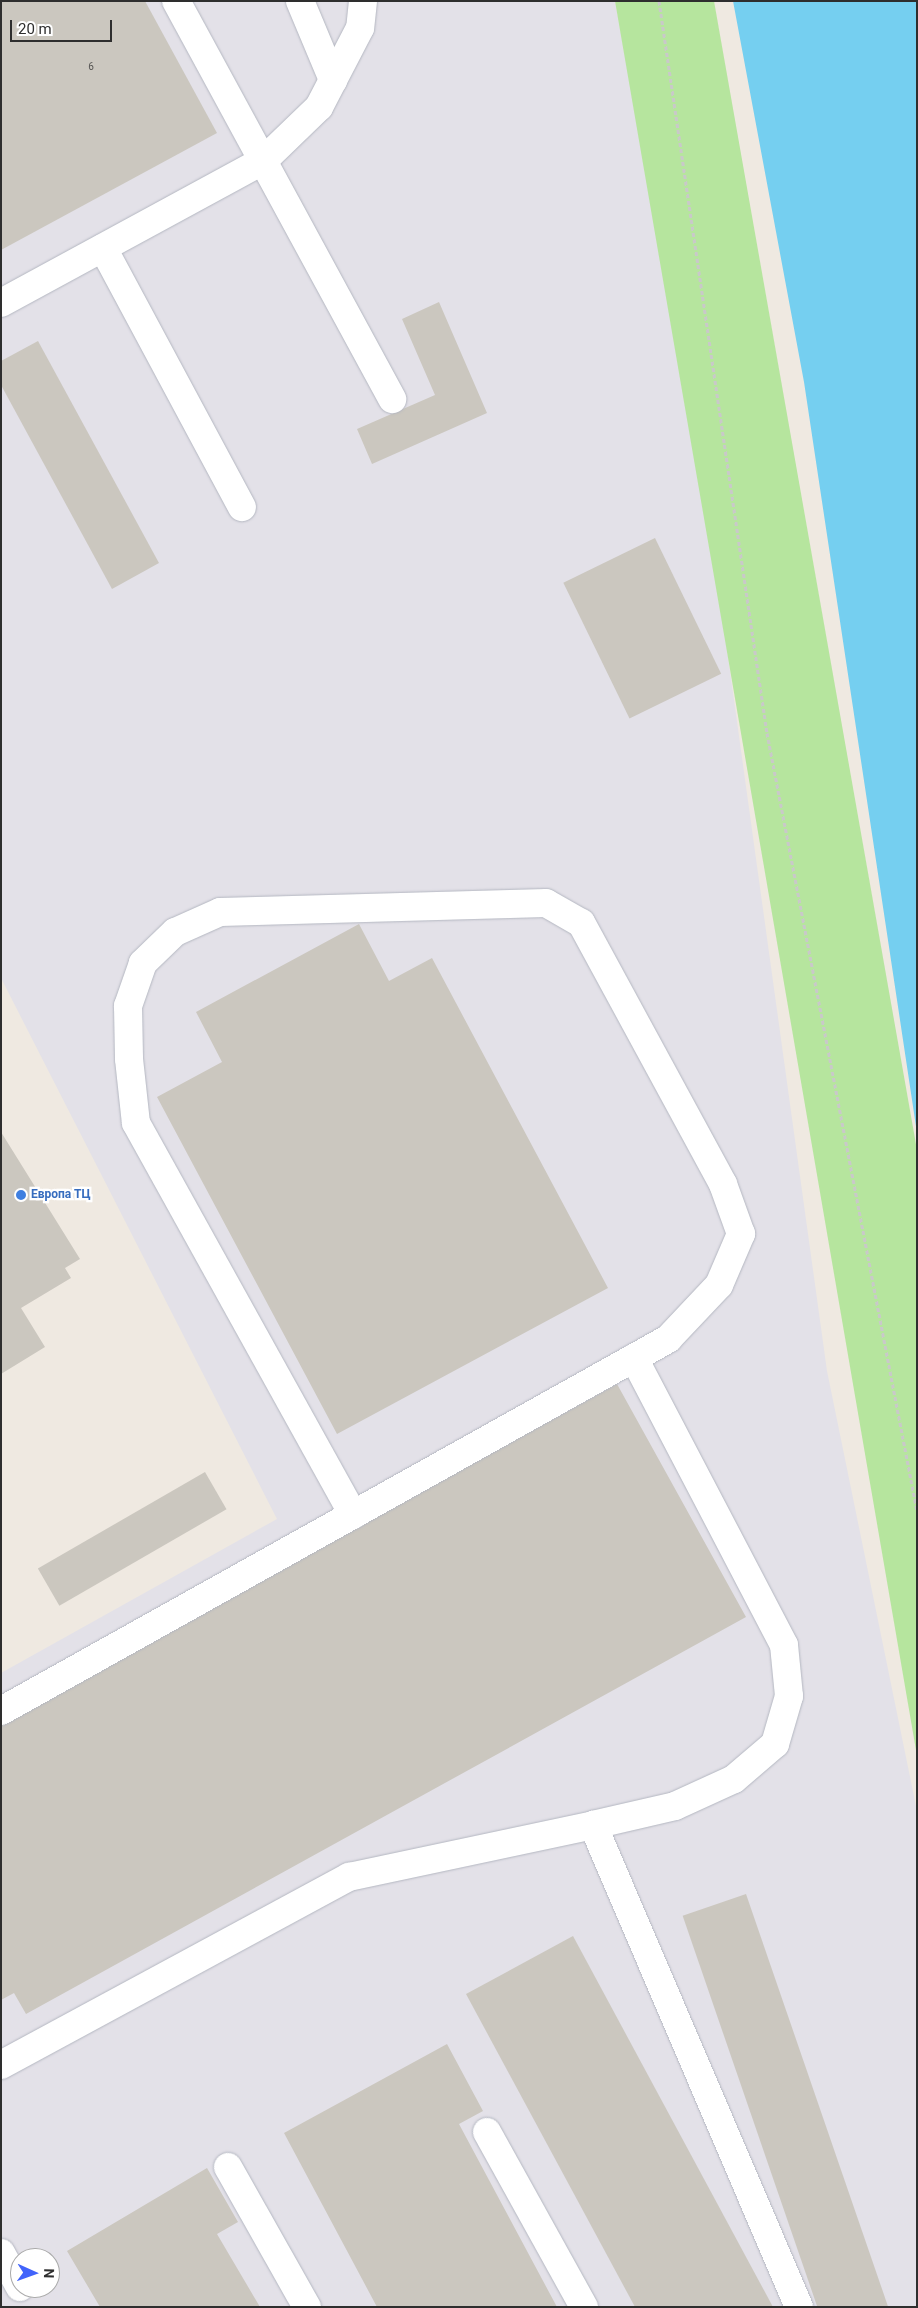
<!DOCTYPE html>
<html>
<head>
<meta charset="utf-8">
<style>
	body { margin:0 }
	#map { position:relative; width:918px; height:2308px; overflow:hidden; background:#efe9e1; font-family:Roboto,sans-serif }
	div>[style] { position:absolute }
	.industrial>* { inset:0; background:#e3e1e8 }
	.green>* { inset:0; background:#b6e59e }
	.water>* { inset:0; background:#75cff0 }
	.building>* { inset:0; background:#cbc7bf; transform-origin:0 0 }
	.path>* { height:3px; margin-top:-1.5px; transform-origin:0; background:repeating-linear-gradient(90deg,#c9c9c9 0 4px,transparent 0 6.5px) }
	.roads { filter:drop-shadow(0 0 1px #b4b7c1) drop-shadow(0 0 1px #b4b7c1) }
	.minor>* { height:28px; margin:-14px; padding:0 14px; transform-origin:14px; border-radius:14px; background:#fff }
	.dots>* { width:14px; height:14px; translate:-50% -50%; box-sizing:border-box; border:2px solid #fff; border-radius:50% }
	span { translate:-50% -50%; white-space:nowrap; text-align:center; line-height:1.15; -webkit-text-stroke:4.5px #fff; paint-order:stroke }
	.number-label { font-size:10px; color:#555452 }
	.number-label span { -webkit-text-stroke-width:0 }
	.shop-label { font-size:12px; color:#366cbe; font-weight:700 }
	.left { translate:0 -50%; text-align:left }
	.frame { position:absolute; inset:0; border:2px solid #2e2e2e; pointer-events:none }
	.north { position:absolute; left:10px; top:2248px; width:50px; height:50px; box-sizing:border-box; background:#fff; border:1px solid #ababab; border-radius:50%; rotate:92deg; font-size:14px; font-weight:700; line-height:20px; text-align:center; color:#2e2e2e }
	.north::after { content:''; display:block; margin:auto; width:18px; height:22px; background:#4264fb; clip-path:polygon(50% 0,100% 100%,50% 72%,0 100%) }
	.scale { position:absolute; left:10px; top:20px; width:102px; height:22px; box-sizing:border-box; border:2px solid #2e2e2e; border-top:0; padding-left:6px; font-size:15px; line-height:18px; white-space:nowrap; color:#2e2e2e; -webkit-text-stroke:4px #fff; paint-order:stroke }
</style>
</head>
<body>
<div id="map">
	<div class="industrial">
		<div style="clip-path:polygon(evenodd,1px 1px,615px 1px,702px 469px,827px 1371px,917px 1811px,917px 2307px,1px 2307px,1px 1673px,277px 1519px,1px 978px,1px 1px,20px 2258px,50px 2258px,50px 2288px,20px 2288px,20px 2258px)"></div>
	</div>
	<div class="green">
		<div style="clip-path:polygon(615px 1px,714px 1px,917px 1150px,917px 1756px)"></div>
	</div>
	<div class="water">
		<div style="clip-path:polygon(733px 1px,917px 1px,917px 1133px,804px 382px)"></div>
	</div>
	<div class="building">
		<div style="clip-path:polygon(1px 1px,145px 1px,217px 133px,1px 250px)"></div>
		<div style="clip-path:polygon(439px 302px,487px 413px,372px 464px,357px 429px,435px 395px,402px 319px)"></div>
		<div style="clip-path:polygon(38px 341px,159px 563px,112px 589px,1px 385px,1px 361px)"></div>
		<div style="left:655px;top:538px;width:151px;height:102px;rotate:64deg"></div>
		<div style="clip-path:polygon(359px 924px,389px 981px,432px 958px,608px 1288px,337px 1434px,157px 1097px,222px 1062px,196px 1012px)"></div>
		<div style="clip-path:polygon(1px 1132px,80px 1259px,65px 1268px,71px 1278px,21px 1308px,45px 1347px,1px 1374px)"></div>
		<div style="clip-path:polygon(617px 1384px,746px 1617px,26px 2014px,14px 1993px,1px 2000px,1px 1723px)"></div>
		<div style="left:205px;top:1472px;width:43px;height:193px;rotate:60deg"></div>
		<div style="left:746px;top:1894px;width:437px;height:67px;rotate:71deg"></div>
		<div style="clip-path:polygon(573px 1936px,773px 2307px,635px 2307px,466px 1994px)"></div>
		<div style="clip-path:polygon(447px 2044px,483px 2111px,459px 2124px,557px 2307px,377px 2307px,284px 2133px)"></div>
		<div style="clip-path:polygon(207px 2168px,238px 2222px,217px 2234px,260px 2307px,100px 2307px,67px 2251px)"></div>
	</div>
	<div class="path">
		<div style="left:659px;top:1px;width:740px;rotate:81.61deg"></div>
		<div style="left:767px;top:733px;width:792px;rotate:79.09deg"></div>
	</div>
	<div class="roads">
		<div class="minor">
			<div style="left:300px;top:1px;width:86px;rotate:67.3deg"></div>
			<div style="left:363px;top:1px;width:27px;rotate:96deg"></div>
			<div style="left:360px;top:28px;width:89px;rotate:117.4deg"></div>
			<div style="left:319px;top:107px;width:78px;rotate:136deg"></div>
			<div style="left:263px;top:161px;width:271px;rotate:61.5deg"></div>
			<div style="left:103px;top:248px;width:294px;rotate:61.8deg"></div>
			<div style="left:1px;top:303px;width:298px;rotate:-28.5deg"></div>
			<div style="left:263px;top:161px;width:182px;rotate:-118.5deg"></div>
			<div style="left:1px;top:1711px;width:764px;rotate:-29.15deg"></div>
			<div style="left:668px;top:1339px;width:74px;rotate:-46.6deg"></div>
			<div style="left:719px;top:1285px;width:56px;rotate:-66.7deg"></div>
			<div style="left:741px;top:1234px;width:53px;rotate:-109.8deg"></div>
			<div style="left:723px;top:1184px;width:297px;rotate:-118.5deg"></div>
			<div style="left:581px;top:923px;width:40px;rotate:-150.3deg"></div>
			<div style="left:546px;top:903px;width:326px;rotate:178.4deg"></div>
			<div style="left:220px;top:912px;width:49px;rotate:156deg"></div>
			<div style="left:175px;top:932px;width:45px;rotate:135.9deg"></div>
			<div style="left:143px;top:963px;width:46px;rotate:109.2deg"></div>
			<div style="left:128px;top:1006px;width:53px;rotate:88.9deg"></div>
			<div style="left:129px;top:1059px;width:64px;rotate:83.8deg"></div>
			<div style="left:136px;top:1123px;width:448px;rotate:61deg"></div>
			<div style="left:593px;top:1825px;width:84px;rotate:-13deg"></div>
			<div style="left:675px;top:1806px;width:65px;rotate:-24.6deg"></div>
			<div style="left:734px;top:1779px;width:54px;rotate:-40.5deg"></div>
			<div style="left:775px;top:1744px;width:50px;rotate:-73.7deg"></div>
			<div style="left:789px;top:1696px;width:51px;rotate:-95.6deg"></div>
			<div style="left:784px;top:1645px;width:324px;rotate:-117.6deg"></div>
			<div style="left:1px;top:2065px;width:396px;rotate:-28.4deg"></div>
			<div style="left:349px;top:1877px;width:249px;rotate:-12deg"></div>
			<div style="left:593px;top:1825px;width:524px;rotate:66.86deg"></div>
			<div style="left:487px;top:2132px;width:200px;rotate:61deg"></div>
			<div style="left:228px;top:2167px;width:161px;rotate:60.6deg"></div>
			<div style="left:1px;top:2253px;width:39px;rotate:61deg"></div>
		</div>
	</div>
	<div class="dots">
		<div style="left:21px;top:1195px;background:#3f7fe0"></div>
	</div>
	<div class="number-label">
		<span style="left:91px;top:67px">6</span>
	</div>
	<div class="shop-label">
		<span class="left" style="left:31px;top:1195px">Европа ТЦ</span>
	</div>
	<div class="frame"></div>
	<div class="north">N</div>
	<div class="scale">20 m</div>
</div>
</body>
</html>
